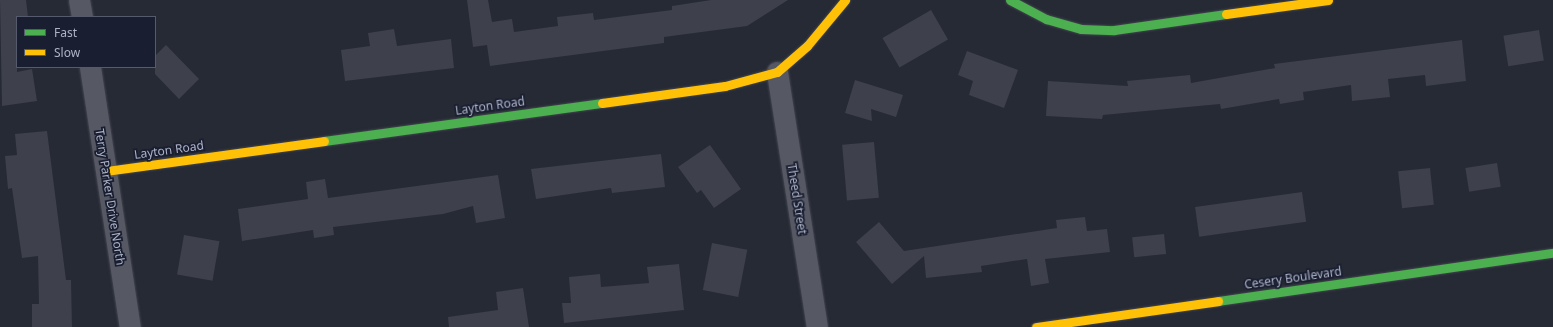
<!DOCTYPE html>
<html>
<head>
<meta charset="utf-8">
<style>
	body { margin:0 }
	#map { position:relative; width:1553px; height:327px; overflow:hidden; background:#262a35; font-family:"Noto Sans",sans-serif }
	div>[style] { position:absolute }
	.building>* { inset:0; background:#3e404b; transform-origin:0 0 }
	.roads { filter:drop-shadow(0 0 1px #42454e) drop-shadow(0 0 1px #42454e) }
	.street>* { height:21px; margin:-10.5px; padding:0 10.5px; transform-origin:10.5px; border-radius:10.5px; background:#565864 }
	.fast>* { height:9px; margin:-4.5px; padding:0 4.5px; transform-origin:4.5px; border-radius:4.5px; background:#4caf50 }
	.slow>* { height:9px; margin:-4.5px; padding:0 4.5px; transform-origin:4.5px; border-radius:4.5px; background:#ffc107 }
	span { translate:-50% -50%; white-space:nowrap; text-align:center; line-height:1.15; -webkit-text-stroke:3.5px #191e30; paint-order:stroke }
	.street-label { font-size:12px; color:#aeb3c8 }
	.legend { position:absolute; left:16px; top:16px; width:140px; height:52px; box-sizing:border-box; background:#191e30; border:1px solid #555a6d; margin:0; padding:5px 7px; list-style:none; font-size:12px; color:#aeb3c8 }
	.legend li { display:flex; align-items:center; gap:8px; height:20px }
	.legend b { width:20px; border:1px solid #555a6d }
</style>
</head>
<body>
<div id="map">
	<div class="building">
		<div style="clip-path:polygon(0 0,26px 0,28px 17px,17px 17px,17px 72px,32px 69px,37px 101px,2px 106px)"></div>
		<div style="clip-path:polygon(467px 0,488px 0,492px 22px,512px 19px,514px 32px,558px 26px,557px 17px,593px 13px,594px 20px,672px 10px,672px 6px,711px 0,788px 0,747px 26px,664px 37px,664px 43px,490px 66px,487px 45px,473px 47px)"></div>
		<div style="left:931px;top:10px;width:34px;height:56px;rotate:60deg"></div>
		<div style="clip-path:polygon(394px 29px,397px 46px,451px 39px,454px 68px,345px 81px,341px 50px,370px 46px,368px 33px)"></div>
		<div style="left:1539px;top:30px;width:31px;height:36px;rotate:81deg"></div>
		<div style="clip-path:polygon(1462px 40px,1466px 81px,1426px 86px,1425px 75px,1388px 79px,1390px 97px,1352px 101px,1351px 85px,1303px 92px,1304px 100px,1280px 104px,1279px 99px,1221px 109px,1220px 104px,1103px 115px,1102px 119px,1046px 116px,1048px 81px,1128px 86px,1127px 81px,1190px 75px,1191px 83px,1275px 68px,1274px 64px)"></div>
		<div style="clip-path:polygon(166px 45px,199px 79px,179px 99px,155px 74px,155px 56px)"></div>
		<div style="clip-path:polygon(967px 51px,1018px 70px,1004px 108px,969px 95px,973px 81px,958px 75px)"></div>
		<div style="clip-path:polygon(855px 80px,903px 95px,896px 117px,871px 109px,872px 121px,845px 113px)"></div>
		<div style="clip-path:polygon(47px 131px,66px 280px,71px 280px,72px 327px,32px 327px,32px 304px,39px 304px,38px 256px,22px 258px,12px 188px,8px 189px,5px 156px,17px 155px,15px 134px)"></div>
		<div style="left:874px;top:142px;width:56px;height:32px;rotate:85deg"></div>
		<div style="clip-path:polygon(710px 145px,741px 189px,714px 208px,701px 190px,697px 193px,678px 167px)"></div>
		<div style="clip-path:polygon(661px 154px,665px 187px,612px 193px,611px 188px,536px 199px,531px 169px)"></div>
		<div style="left:1497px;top:163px;width:24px;height:32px;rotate:81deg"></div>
		<div style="left:1430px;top:168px;width:37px;height:32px;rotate:84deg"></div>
		<div style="clip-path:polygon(498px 175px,505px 218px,476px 223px,473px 206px,443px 214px,333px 227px,334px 235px,314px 238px,313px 230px,242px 241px,238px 209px,308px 199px,306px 182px,325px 179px,328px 198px)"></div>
		<div style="left:1302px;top:192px;width:30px;height:108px;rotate:82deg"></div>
		<div style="clip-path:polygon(1085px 217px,1087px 231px,1107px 229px,1110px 252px,1045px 259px,1049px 283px,1031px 286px,1027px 259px,981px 266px,982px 272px,926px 278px,924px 256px,892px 284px,856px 242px,879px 222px,904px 251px,1057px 228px,1056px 220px)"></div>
		<div style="left:1164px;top:234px;width:20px;height:32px;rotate:84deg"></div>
		<div style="left:184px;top:235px;width:36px;height:40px;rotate:10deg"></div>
		<div style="left:712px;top:243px;width:36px;height:48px;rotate:11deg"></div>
		<div style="clip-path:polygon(679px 264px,684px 310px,564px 323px,562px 303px,571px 303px,569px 277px,600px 274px,601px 287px,649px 283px,647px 267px)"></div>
		<div style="clip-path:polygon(523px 288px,529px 327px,449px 327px,448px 317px,498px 310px,496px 292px)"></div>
	</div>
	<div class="roads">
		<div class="street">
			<div style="left:79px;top:0;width:17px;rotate:80deg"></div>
			<div style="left:90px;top:67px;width:263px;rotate:81.3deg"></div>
			<div style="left:777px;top:72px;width:258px;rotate:81.1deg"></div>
		</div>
		<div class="fast">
			<div style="left:1010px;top:0;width:41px;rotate:27.8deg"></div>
			<div style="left:1046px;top:19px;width:36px;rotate:16deg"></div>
			<div style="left:1081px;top:29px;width:33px;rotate:2deg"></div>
			<div style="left:1114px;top:30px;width:113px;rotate:-8.1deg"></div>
			<div style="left:324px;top:141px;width:281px;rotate:-7.8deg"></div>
			<div style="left:1218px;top:301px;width:338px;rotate:-8.2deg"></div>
		</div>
		<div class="slow">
			<div style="left:1226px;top:14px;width:103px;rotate:-7.8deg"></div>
			<div style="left:602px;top:103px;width:124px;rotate:-7.9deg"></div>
			<div style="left:725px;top:86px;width:54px;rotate:-15.1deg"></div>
			<div style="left:777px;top:72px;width:40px;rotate:-41deg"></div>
			<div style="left:807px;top:46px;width:60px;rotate:-50.4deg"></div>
			<div style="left:106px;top:171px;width:220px;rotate:-7.8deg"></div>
			<div style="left:1036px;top:327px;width:184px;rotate:-8.1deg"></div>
		</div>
	</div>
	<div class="street-label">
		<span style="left:490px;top:106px;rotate:-8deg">Layton Road</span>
		<span style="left:169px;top:150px;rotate:-8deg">Layton Road</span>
		<span style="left:110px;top:197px;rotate:81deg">Terry Parker Drive North</span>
		<span style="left:797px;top:199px;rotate:81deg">Theed Street</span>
		<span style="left:1293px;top:278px;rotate:-8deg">Cesery Boulevard</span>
	</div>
	<ul class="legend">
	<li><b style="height:5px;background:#4caf50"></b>Fast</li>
	<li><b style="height:5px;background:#ffc107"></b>Slow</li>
	</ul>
</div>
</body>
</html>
